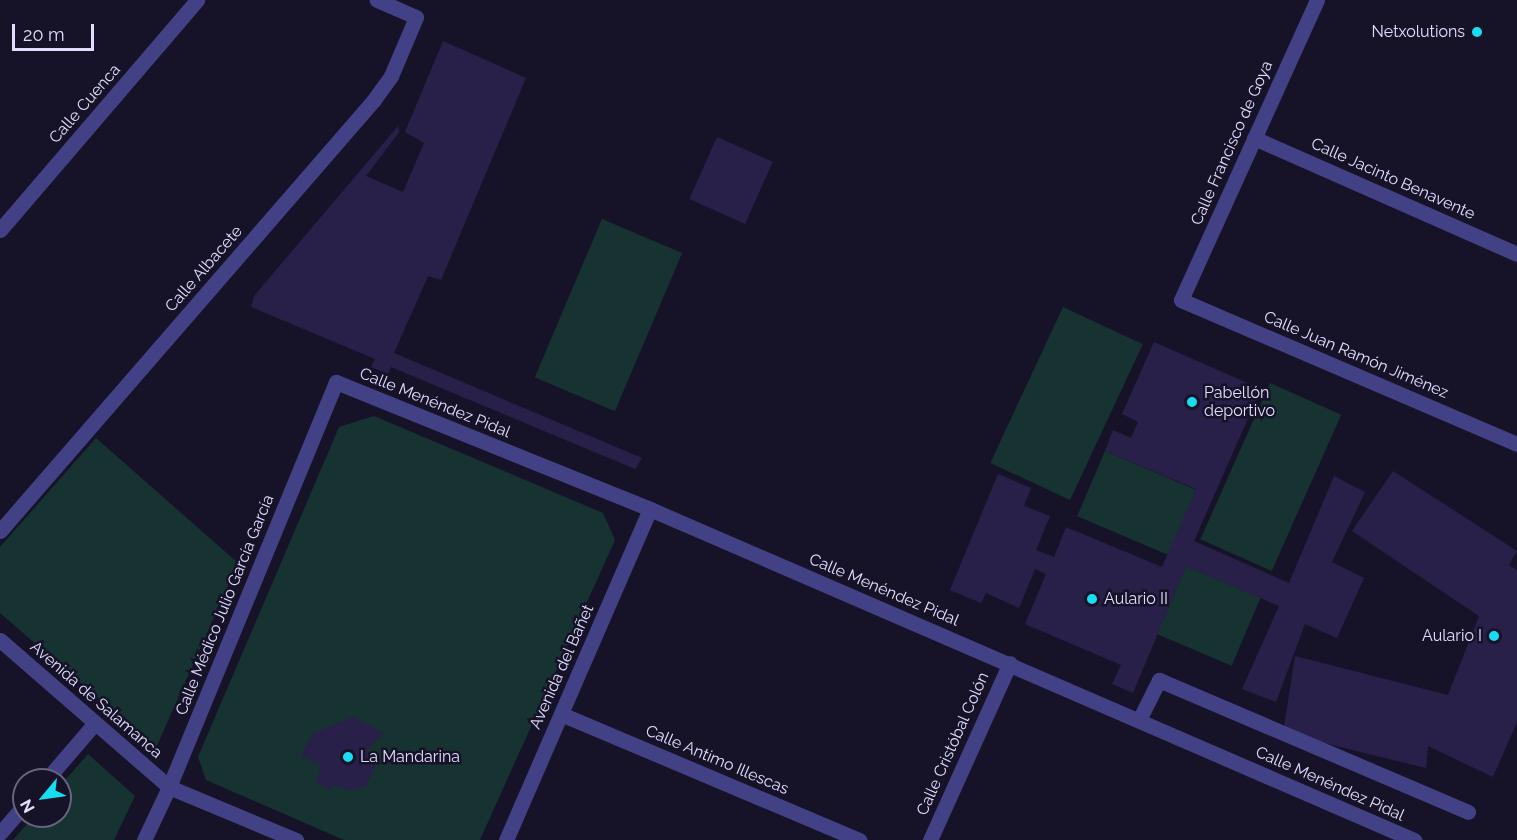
<!DOCTYPE html>
<html>
<head>
<meta charset="utf-8">
<style>
	body { margin:0 }
	#map { position:relative; width:1517px; height:840px; overflow:hidden; background:#161329; font-family:Raleway,sans-serif }
	div>[style] { position:absolute }
	.green>* { inset:0; background:#163332; transform-origin:0 0 }
	.building>* { inset:0; background:#282049; transform-origin:0 0 }
	.lane>* { height:15px; margin:-7.5px; padding:0 7.5px; transform-origin:7.5px; border-radius:7.5px; background:#434185 }
	.street>* { height:15px; margin:-7.5px; padding:0 7.5px; transform-origin:7.5px; border-radius:7.5px; background:#434185 }
	.dots>* { width:16px; height:16px; translate:-50% -50%; box-sizing:border-box; border:3px solid #161329; border-radius:50% }
	span { translate:-50% -50%; white-space:nowrap; text-align:center; line-height:1.15; -webkit-text-stroke:5px #161329; paint-order:stroke }
	.poi-label { font-size:16px; color:#e0ddfd }
	.right { translate:-100% -50%; text-align:right }
	.left { translate:0 -50%; text-align:left }
	.street-label { font-size:16px; color:#e0ddfd }
	.north { position:absolute; left:12px; top:768px; width:60px; height:60px; box-sizing:border-box; background:#161329; border:2px solid #67647e; border-radius:50%; rotate:241deg; font-size:16px; font-weight:700; line-height:24px; text-align:center; color:#e0ddfd }
	.north::after { content:''; display:block; margin:auto; width:21px; height:27px; background:#16ddf0; clip-path:polygon(50% 0,100% 100%,50% 72%,0 100%) }
	.scale { position:absolute; left:12px; top:24px; width:82px; height:27px; box-sizing:border-box; border:3px solid #e0ddfd; border-top:0; padding-left:8px; font-size:18px; line-height:21px; white-space:nowrap; color:#e0ddfd; -webkit-text-stroke:4px #161329; paint-order:stroke }
</style>
</head>
<body>
<div id="map">
	<div class="green">
		<div style="left:602px;top:219px;width:87px;height:172px;rotate:23deg"></div>
		<div style="left:1063px;top:307px;width:88px;height:172px;rotate:25deg"></div>
		<div style="left:1270px;top:383px;width:78px;height:171px;rotate:24deg"></div>
		<div style="clip-path:polygon(374px 416px,603px 513px,615px 540px,480px 840px,344px 840px,206px 780px,198px 757px,339px 427px)"></div>
		<div style="clip-path:polygon(96px 438px,238px 563px,156px 748px,0 613px,0 547px)"></div>
		<div style="left:1105px;top:451px;width:99px;height:71px;rotate:23deg"></div>
		<div style="left:1186px;top:566px;width:81px;height:74px;rotate:23deg"></div>
		<div style="clip-path:polygon(88px 754px,135px 796px,114px 840px,13px 840px,34px 816px,60px 816px,60px 786px)"></div>
	</div>
	<div class="building">
		<div style="clip-path:polygon(443px 41px,526px 78px,441px 280px,428px 276px,394px 353px,642px 458px,635px 469px,391px 367px,388px 374px,371px 367px,375px 359px,251px 307px,254px 296px,398px 126px,399px 132px,366px 176px,403px 192px,424px 143px,405px 132px)"></div>
		<div style="left:717px;top:137px;width:61px;height:68px;rotate:24deg"></div>
		<div style="clip-path:polygon(1154px 342px,1261px 389px,1194px 541px,1289px 583px,1334px 476px,1365px 492px,1332px 562px,1364px 578px,1337px 638px,1305px 624px,1276px 702px,1242px 689px,1279px 606px,1186px 566px,1133px 693px,1112px 684px,1121px 665px,1025px 624px,1046px 574px,1035px 569px,1019px 608px,986px 593px,981px 603px,950px 590px,998px 474px,1031px 488px,1024px 506px,1050px 516px,1036px 550px,1054px 557px,1066px 527px,1162px 567px,1196px 489px,1105px 451px,1113px 430px,1131px 438px,1138px 422px,1122px 414px)"></div>
		<div style="clip-path:polygon(1393px 471px,1517px 551px,1509px 565px,1517px 570px,1517px 722px,1493px 777px,1428px 746px,1426px 768px,1283px 733px,1295px 656px,1448px 695px,1479px 616px,1352px 531px)"></div>
		<div style="clip-path:polygon(353px 717px,383px 733px,366px 751px,375px 766px,367px 785px,351px 791px,333px 785px,332px 791px,316px 782px,322px 765px,301px 756px,312px 734px)"></div>
	</div>
	<div class="lane">
		<div style="left:1139px;top:720px;width:45px;rotate:-63.4deg"></div>
		<div style="left:1159px;top:680px;width:336px;rotate:23.1deg"></div>
	</div>
	<div class="street">
		<div style="left:1317px;top:0;width:329px;rotate:114.4deg"></div>
		<div style="left:1181px;top:300px;width:366px;rotate:23.2deg"></div>
		<div style="left:1254px;top:138px;width:287px;rotate:23.8deg"></div>
		<div style="left:0;top:230px;width:303px;rotate:-49.4deg"></div>
		<div style="left:0;top:531px;width:569px;rotate:-49.06deg"></div>
		<div style="left:373px;top:101px;width:31px;rotate:-54deg"></div>
		<div style="left:391px;top:76px;width:64px;rotate:-67deg"></div>
		<div style="left:416px;top:17px;width:43px;rotate:-156.4deg"></div>
		<div style="left:0;top:640px;width:224px;rotate:41deg"></div>
		<div style="left:169px;top:787px;width:138px;rotate:22.7deg"></div>
		<div style="left:561px;top:714px;width:324px;rotate:22.9deg"></div>
		<div style="left:46px;top:780px;width:75px;rotate:-49.3deg"></div>
		<div style="left:0;top:833px;width:37px;rotate:-49deg"></div>
		<div style="left:144px;top:840px;width:59px;rotate:-64.7deg"></div>
		<div style="left:169px;top:787px;width:438px;rotate:-67.6deg"></div>
		<div style="left:336px;top:382px;width:339px;rotate:22deg"></div>
		<div style="left:650px;top:509px;width:833px;rotate:23.42deg"></div>
		<div style="left:506px;top:840px;width:361px;rotate:-66.5deg"></div>
		<div style="left:930px;top:840px;width:194px;rotate:-65.7deg"></div>
	</div>
	<div class="dots">
		<div style="left:1477px;top:32px;background:#16ddf0"></div>
		<div style="left:1192px;top:402px;background:#16ddf0"></div>
		<div style="left:1092px;top:599px;background:#16ddf0"></div>
		<div style="left:1494px;top:636px;background:#16ddf0"></div>
		<div style="left:348px;top:757px;background:#16ddf0"></div>
	</div>
	<div class="poi-label">
		<span class="right" style="left:1465px;top:32px">Netxolutions</span>
		<span class="left" style="left:1204px;top:402px">Pabellón<br>deportivo</span>
		<span class="left" style="left:1104px;top:599px">Aulario II</span>
		<span class="right" style="left:1482px;top:636px">Aulario I</span>
		<span class="left" style="left:360px;top:757px">La Mandarina</span>
	</div>
	<div class="street-label">
		<span style="left:85px;top:104px;rotate:-49deg">Calle Cuenca</span>
		<span style="left:1232px;top:143px;rotate:-66deg">Calle Francisco de Goya</span>
		<span style="left:1393px;top:179px;rotate:24deg">Calle Jacinto Benavente</span>
		<span style="left:204px;top:269px;rotate:-49deg">Calle Albacete</span>
		<span style="left:1356px;top:355px;rotate:23deg">Calle Juan Ramón Jiménez</span>
		<span style="left:435px;top:403px;rotate:22deg">Calle Menéndez Pidal</span>
		<span style="left:884px;top:590px;rotate:23deg">Calle Menéndez Pidal</span>
		<span style="left:225px;top:605px;rotate:-68deg">Calle Médico Julio García García</span>
		<span style="left:562px;top:667px;rotate:-66deg">Avenida del Bañet</span>
		<span style="left:96px;top:700px;rotate:41deg">Avenida de Salamanca</span>
		<span style="left:953px;top:744px;rotate:-66deg">Calle Cristóbal Colón</span>
		<span style="left:717px;top:760px;rotate:23deg">Calle Antimo Illescas</span>
		<span style="left:1330px;top:784px;rotate:24deg">Calle Menéndez Pidal</span>
	</div>
	<div class="north">N</div>
	<div class="scale">20 m</div>
</div>
</body>
</html>
